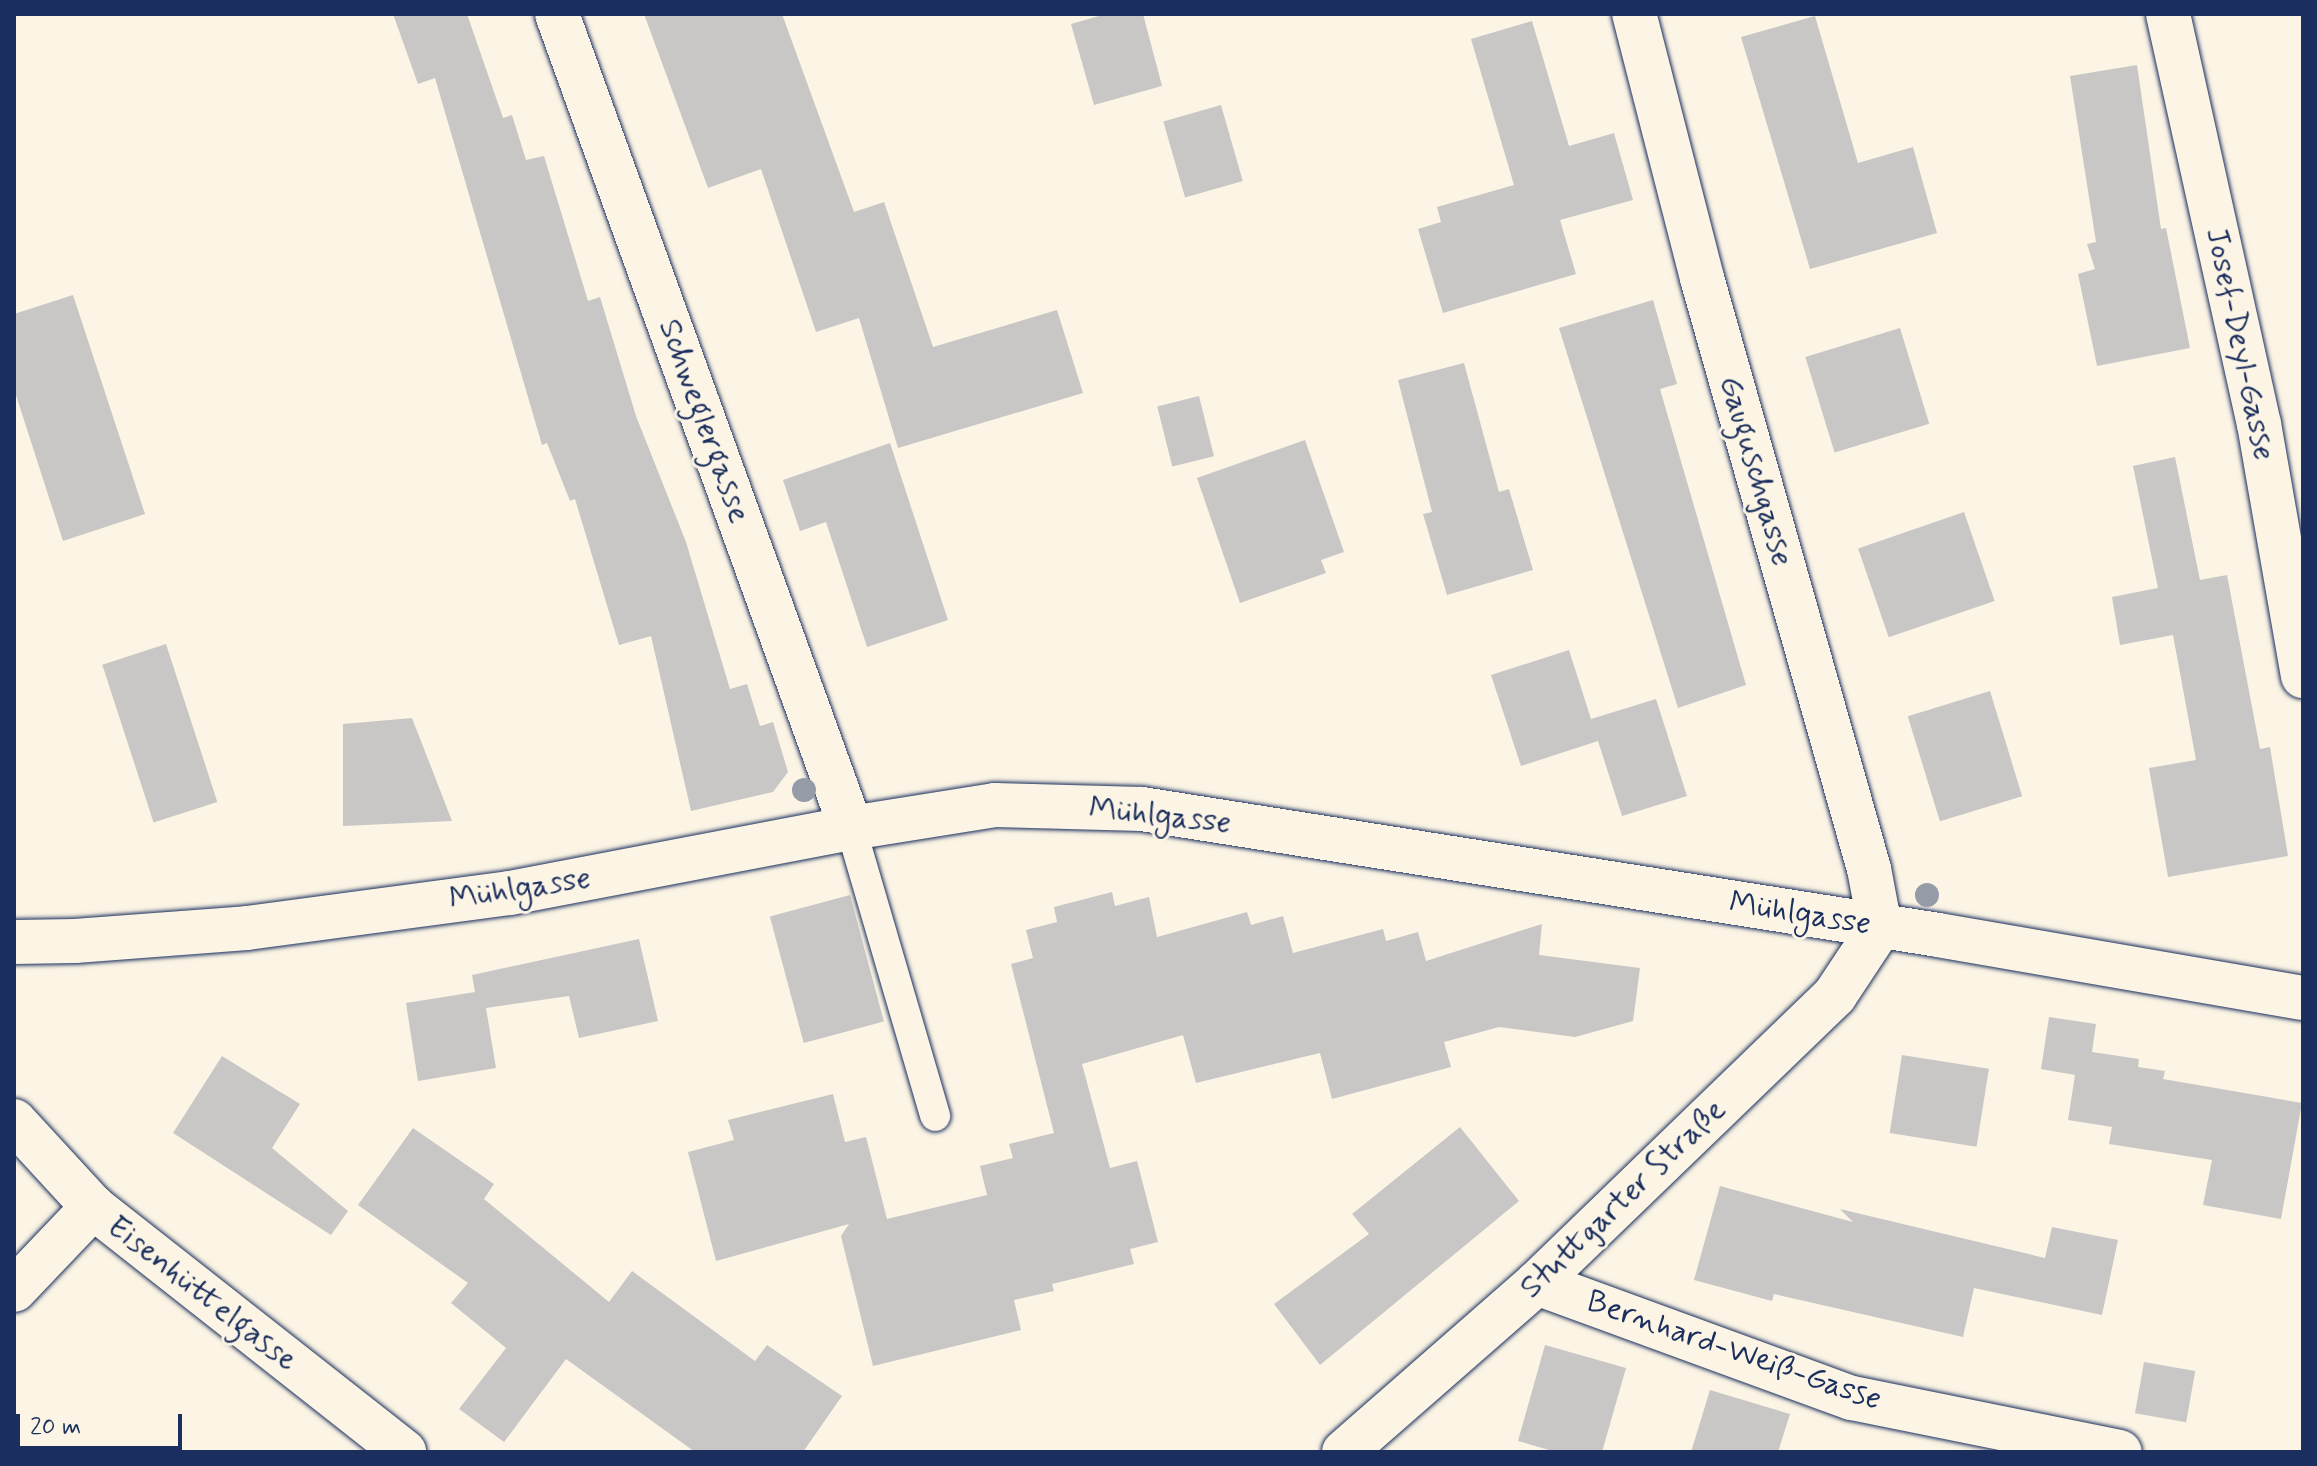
<!DOCTYPE html>
<html>
<head>
<meta charset="utf-8">
<style>
	body { margin:0 }
	#map { position:relative; width:2317px; height:1466px; overflow:hidden; background:#fcf5e5; font-family:Mynerve,sans-serif }
	div>[style] { position:absolute }
	.building>* { inset:0; background:#c8c7c6; transform-origin:0 0 }
	.roads { filter:drop-shadow(0 0 2px #1b2f5e) drop-shadow(0 0 2px #1b2f5e) }
	.lane>* { height:30px; margin:-15px; padding:0 15px; transform-origin:15px; border-radius:15px; background:#fcf5e5 }
	.street>* { height:44px; margin:-22px; padding:0 22px; transform-origin:22px; border-radius:22px; background:#fcf5e5 }
	.secondary>* { height:44px; margin:-22px; padding:0 22px; transform-origin:22px; border-radius:22px; background:#fcf5e5 }
	.trees>* { width:24px; height:24px; margin:-12px; border-radius:50%; background:#969ba8 }
	span { translate:-50% -50%; white-space:nowrap; text-align:center; line-height:1.15; -webkit-text-stroke:6px #fcf5e5; paint-order:stroke }
	.street-label { font-size:32px; color:#1b2f5e }
	.frame { position:absolute; inset:0; border:16px solid #1b2f5e; pointer-events:none }
	.scale { position:absolute; left:16px; top:1414px; width:166px; height:36px; box-sizing:border-box; border:4px solid #1b2f5e; border-top:0; padding-left:10px; font-size:24px; line-height:28px; white-space:nowrap; color:#1b2f5e; -webkit-text-stroke:6px #fcf5e5; paint-order:stroke }
</style>
</head>
<body>
<div id="map">
	<div class="building">
		<div style="clip-path:polygon(393px 14px,467px 14px,503px 118px,512px 115px,526px 160px,544px 156px,588px 301px,600px 297px,636px 416px,686px 542px,730px 689px,747px 684px,760px 726px,773px 722px,788px 772px,773px 792px,691px 811px,651px 636px,619px 645px,575px 499px,570px 501px,547px 443px,542px 445px,435px 78px,418px 84px)"></div>
		<div style="clip-path:polygon(644px 14px,782px 14px,854px 212px,884px 202px,933px 347px,1057px 310px,1083px 393px,898px 448px,859px 318px,816px 332px,761px 169px,708px 188px)"></div>
		<div style="clip-path:polygon(1106px 14px,1143px 14px,1162px 86px,1094px 105px,1071px 24px)"></div>
		<div style="clip-path:polygon(1815px 16px,1858px 163px,1913px 147px,1937px 233px,1810px 269px,1741px 37px)"></div>
		<div style="clip-path:polygon(1532px 21px,1569px 146px,1614px 133px,1633px 200px,1560px 220px,1576px 274px,1443px 313px,1418px 229px,1441px 222px,1437px 207px,1514px 185px,1471px 39px)"></div>
		<div style="clip-path:polygon(2137px 65px,2161px 229px,2166px 228px,2190px 348px,2097px 366px,2078px 274px,2095px 269px,2087px 244px,2096px 242px,2070px 76px)"></div>
		<div style="left:1221px;top:105px;width:79px;height:60px;rotate:74deg"></div>
		<div style="clip-path:polygon(73px 295px,145px 514px,63px 541px,14px 389px,14px 314px)"></div>
		<div style="clip-path:polygon(1653px 300px,1677px 384px,1660px 389px,1746px 685px,1678px 708px,1559px 328px)"></div>
		<div style="left:1900px;top:328px;width:100px;height:99px;rotate:73deg"></div>
		<div style="clip-path:polygon(1464px 363px,1499px 492px,1509px 489px,1533px 570px,1447px 595px,1423px 514px,1432px 512px,1398px 380px)"></div>
		<div style="left:1199px;top:396px;width:62px;height:43px;rotate:76deg"></div>
		<div style="clip-path:polygon(1305px 440px,1344px 552px,1321px 560px,1326px 573px,1240px 603px,1197px 478px)"></div>
		<div style="clip-path:polygon(890px 443px,948px 620px,867px 647px,826px 522px,800px 531px,783px 480px)"></div>
		<div style="clip-path:polygon(2175px 457px,2200px 580px,2227px 575px,2260px 749px,2270px 747px,2288px 856px,2168px 877px,2149px 768px,2196px 760px,2173px 635px,2120px 645px,2112px 597px,2158px 588px,2133px 466px)"></div>
		<div style="left:1964px;top:512px;width:94px;height:112px;rotate:71deg"></div>
		<div style="left:166px;top:644px;width:166px;height:67px;rotate:72deg"></div>
		<div style="clip-path:polygon(1569px 650px,1591px 719px,1656px 699px,1687px 796px,1622px 816px,1598px 741px,1521px 766px,1491px 675px)"></div>
		<div style="left:1990px;top:691px;width:110px;height:86px;rotate:73deg"></div>
		<div style="clip-path:polygon(412px 718px,452px 821px,343px 826px,343px 724px)"></div>
		<div style="clip-path:polygon(1112px 892px,1115px 906px,1149px 897px,1157px 937px,1247px 912px,1251px 925px,1283px 916px,1293px 953px,1383px 929px,1386px 941px,1418px 932px,1426px 961px,1542px 924px,1539px 955px,1640px 968px,1633px 1021px,1575px 1037px,1499px 1027px,1444px 1042px,1451px 1067px,1332px 1099px,1320px 1053px,1196px 1083px,1183px 1035px,1082px 1064px,1110px 1168px,1137px 1161px,1158px 1242px,1130px 1249px,1134px 1264px,1052px 1284px,1054px 1291px,1014px 1300px,1021px 1330px,873px 1366px,841px 1236px,849px 1224px,716px 1261px,688px 1152px,734px 1140px,728px 1120px,833px 1094px,845px 1142px,866px 1137px,887px 1219px,987px 1195px,980px 1166px,1013px 1158px,1009px 1144px,1054px 1133px,1011px 964px,1033px 958px,1026px 930px,1057px 922px,1054px 907px)"></div>
		<div style="left:850px;top:895px;width:131px;height:83px;rotate:75deg"></div>
		<div style="clip-path:polygon(639px 939px,658px 1021px,579px 1038px,569px 996px,486px 1008px,496px 1068px,418px 1081px,406px 1003px,475px 992px,472px 975px)"></div>
		<div style="clip-path:polygon(2049px 1017px,2096px 1024px,2092px 1052px,2139px 1059px,2138px 1067px,2165px 1071px,2163px 1079px,2302px 1103px,2281px 1219px,2203px 1205px,2212px 1160px,2109px 1144px,2112px 1127px,2068px 1120px,2075px 1075px,2041px 1069px)"></div>
		<div style="left:1902px;top:1055px;width:88px;height:79px;rotate:9deg"></div>
		<div style="clip-path:polygon(222px 1056px,300px 1104px,272px 1148px,348px 1211px,331px 1235px,173px 1133px)"></div>
		<div style="clip-path:polygon(1460px 1127px,1519px 1201px,1320px 1365px,1274px 1304px,1369px 1234px,1352px 1214px)"></div>
		<div style="clip-path:polygon(413px 1128px,494px 1184px,484px 1199px,609px 1302px,632px 1271px,755px 1361px,767px 1345px,842px 1396px,803px 1452px,695px 1452px,566px 1359px,504px 1442px,459px 1409px,506px 1348px,451px 1303px,468px 1283px,358px 1205px)"></div>
		<div style="clip-path:polygon(1720px 1186px,1853px 1222px,1840px 1209px,2045px 1258px,2052px 1227px,2118px 1240px,2102px 1315px,1974px 1288px,1963px 1337px,1774px 1294px,1772px 1301px,1694px 1280px)"></div>
		<div style="clip-path:polygon(1545px 1345px,1626px 1368px,1602px 1452px,1556px 1452px,1518px 1441px)"></div>
		<div style="left:2144px;top:1362px;width:52px;height:52px;rotate:10deg"></div>
		<div style="clip-path:polygon(1710px 1390px,1790px 1414px,1778px 1452px,1691px 1452px)"></div>
	</div>
	<div class="roads">
		<div class="lane">
			<div style="left:851px;top:828px;width:300px;rotate:73.7deg"></div>
		</div>
		<div class="street">
			<div style="left:557px;top:14px;width:865px;rotate:70.14deg"></div>
			<div style="left:2168px;top:14px;width:420px;rotate:77.5deg"></div>
			<div style="left:2259px;top:424px;width:256px;rotate:80.1deg"></div>
			<div style="left:14px;top:1121px;width:117px;rotate:47.4deg"></div>
			<div style="left:93px;top:1207px;width:396px;rotate:38.2deg"></div>
			<div style="left:1537px;top:1283px;width:335px;rotate:20.1deg"></div>
			<div style="left:1852px;top:1398px;width:273px;rotate:11.4deg"></div>
			<div style="left:14px;top:1290px;width:115px;rotate:-46.4deg"></div>
			<div style="left:1344px;top:1452px;width:257px;rotate:-41.2deg"></div>
			<div style="left:1537px;top:1283px;width:414px;rotate:-44deg"></div>
			<div style="left:1835px;top:995px;width:82px;rotate:-56.5deg"></div>
			<div style="left:1880px;top:927px;width:59px;rotate:-100.7deg"></div>
			<div style="left:1869px;top:869px;width:614px;rotate:-105.78deg"></div>
			<div style="left:1702px;top:278px;width:273px;rotate:-104.4deg"></div>
		</div>
		<div class="secondary">
			<div style="left:14px;top:942px;width:61px;rotate:-0.9deg"></div>
			<div style="left:75px;top:941px;width:172px;rotate:-4.3deg"></div>
			<div style="left:247px;top:928px;width:265px;rotate:-7.6deg"></div>
			<div style="left:510px;top:893px;width:347px;rotate:-10.8deg"></div>
			<div style="left:851px;top:828px;width:146px;rotate:-9.1deg"></div>
			<div style="left:995px;top:805px;width:147px;rotate:1.6deg"></div>
			<div style="left:1142px;top:809px;width:806px;rotate:8.99deg"></div>
			<div style="left:1938px;top:935px;width:370px;rotate:9.8deg"></div>
		</div>
	</div>
	<div class="trees">
		<div style="left:804px;top:790px"></div>
		<div style="left:1927px;top:895px"></div>
	</div>
	<div class="street-label">
		<span style="left:2240px;top:344px;rotate:78deg">Josef-Deyl-Gasse</span>
		<span style="left:704px;top:421px;rotate:70deg">Schweglergasse</span>
		<span style="left:1756px;top:471px;rotate:74deg">Gauguschgasse</span>
		<span style="left:1160px;top:816px;rotate:6deg">Mühlgasse</span>
		<span style="left:520px;top:889px;rotate:-9deg">Mühlgasse</span>
		<span style="left:1800px;top:914px;rotate:9deg">Mühlgasse</span>
		<span style="left:1623px;top:1199px;rotate:-44deg">Stuttgarter Straße</span>
		<span style="left:202px;top:1294px;rotate:38deg">Eisenhüttelgasse</span>
		<span style="left:1734px;top:1351px;rotate:19deg">Bernhard-Weiß-Gasse</span>
	</div>
	<div class="frame"></div>
	<div class="scale">20 m</div>
</div>
</body>
</html>
